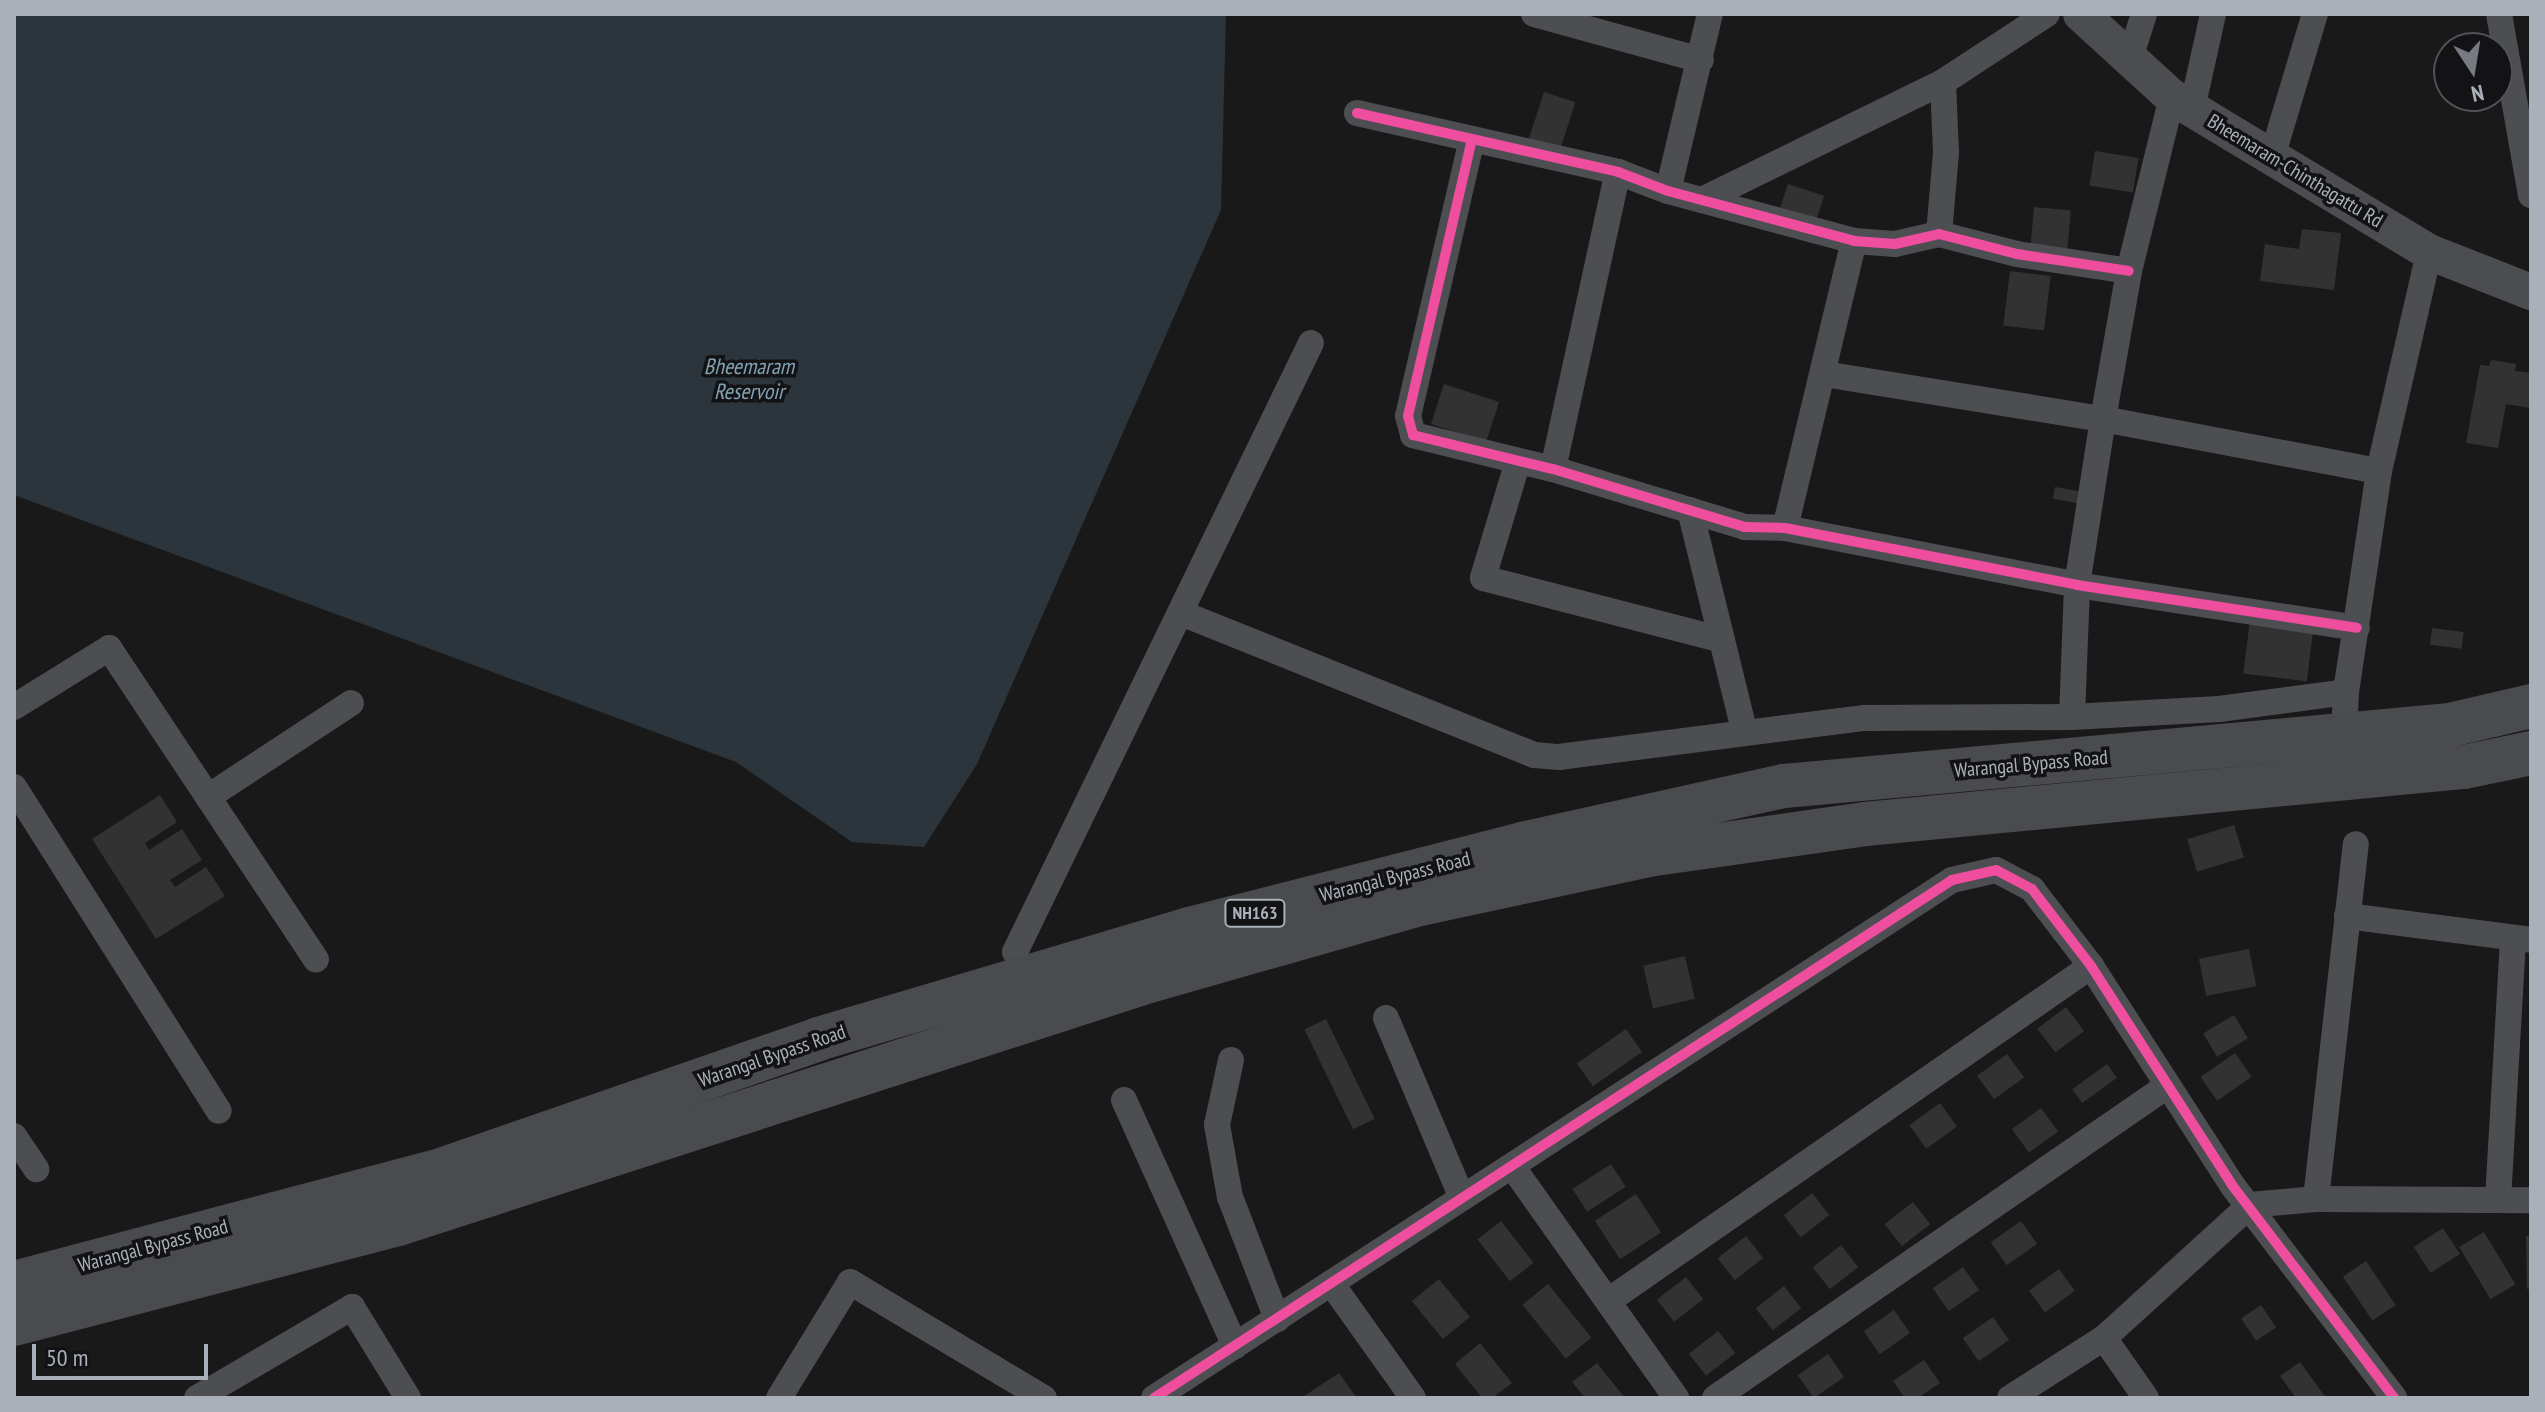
<!DOCTYPE html>
<html>
<head>
<meta charset="utf-8">
<style>
	body { margin:0 }
	#map { position:relative; width:2545px; height:1412px; overflow:hidden; background:#191919; font-family:"PT Sans Narrow",sans-serif }
	div>[style] { position:absolute }
	.water>* { inset:0; background:#2c353b }
	.building>* { inset:0; background:#323233; transform-origin:0 0 }
	.street>* { height:26px; margin:-13px; padding:0 13px; transform-origin:13px; border-radius:13px; background:#4d4e52 }
	.secondary>* { height:36px; margin:-18px; padding:0 18px; transform-origin:18px; border-radius:18px; background:#4c4d50 }
	.highway>* { height:44px; margin:-22px; padding:0 22px; transform-origin:22px; border-radius:22px; background:#4a4b4e }
	.cycleway>* { height:10px; margin:-5px; padding:0 5px; transform-origin:5px; border-radius:5px; background:#ef4d9e }
	span { translate:-50% -50%; white-space:nowrap; text-align:center; line-height:1.15; -webkit-text-stroke:7px #131315; paint-order:stroke }
	.shield-label span { padding:2px 6px; background:#131315; border:2px solid; border-radius:6px; -webkit-text-stroke-width:0 }
	.shield-label { font-size:18px; color:#aab0b9; font-weight:700 }
	.street-label { font-size:20px; color:#aab0b9 }
	.water-label { font-size:22px; color:#82a1b3; font-style:italic }
	.frame { position:absolute; inset:0; border:16px solid #aab0b9; pointer-events:none }
	.north { position:absolute; left:2433px; top:32px; width:80px; height:80px; box-sizing:border-box; background:#131315; border:2px solid #4f5257; border-radius:50%; rotate:168deg; font-size:22px; font-weight:700; line-height:32px; text-align:center; color:#aab0b9 }
	.north::after { content:''; display:block; margin:auto; width:28px; height:36px; background:#777b81; clip-path:polygon(50% 0,100% 100%,50% 72%,0 100%) }
	.scale { position:absolute; left:32px; top:1344px; width:176px; height:36px; box-sizing:border-box; border:4px solid #aab0b9; border-top:0; padding-left:10px; font-size:24px; line-height:28px; white-space:nowrap; color:#aab0b9; -webkit-text-stroke:6px #131315; paint-order:stroke }
</style>
</head>
<body>
<div id="map">
	<div class="water">
		<div style="clip-path:polygon(14px 14px,1226px 14px,1221px 210px,977px 764px,924px 847px,852px 842px,736px 762px,14px 495px)"></div>
	</div>
	<div class="building">
		<div style="left:1544px;top:92px;width:33px;height:52px;rotate:18deg"></div>
		<div style="left:2095px;top:151px;width:44px;height:35px;rotate:9deg"></div>
		<div style="left:1788px;top:184px;width:38px;height:30px;rotate:18deg"></div>
		<div style="left:2034px;top:207px;width:37px;height:39px;rotate:5deg"></div>
		<div style="clip-path:polygon(2302px 229px,2341px 233px,2334px 290px,2260px 281px,2265px 244px,2299px 249px)"></div>
		<div style="left:2010px;top:271px;width:41px;height:55px;rotate:7deg"></div>
		<div style="clip-path:polygon(2491px 360px,2516px 364px,2515px 371px,2531px 373px,2531px 408px,2506px 404px,2498px 448px,2466px 443px,2480px 365px,2489px 366px)"></div>
		<div style="left:1444px;top:384px;width:58px;height:42px;rotate:18deg"></div>
		<div style="left:2055px;top:487px;width:35px;height:12px;rotate:10deg"></div>
		<div style="left:2250px;top:619px;width:64px;height:55px;rotate:7deg"></div>
		<div style="left:2432px;top:628px;width:32px;height:17px;rotate:7deg"></div>
		<div style="clip-path:polygon(160px 795px,177px 822px,145px 843px,149px 850px,182px 829px,202px 860px,170px 880px,175px 887px,206px 867px,225px 896px,156px 939px,92px 839px)"></div>
		<div style="left:2234px;top:825px;width:34px;height:49px;rotate:73deg"></div>
		<div style="left:2249px;top:949px;width:38px;height:51px;rotate:79deg"></div>
		<div style="left:1685px;top:956px;width:44px;height:43px;rotate:77deg"></div>
		<div style="left:2066px;top:1007px;width:30px;height:36px;rotate:53deg"></div>
		<div style="left:2234px;top:1015px;width:27px;height:36px;rotate:59deg"></div>
		<div style="left:1326px;top:1019px;width:111px;height:24px;rotate:64deg"></div>
		<div style="left:1626px;top:1029px;width:28px;height:60px;rotate:55deg"></div>
		<div style="left:2235px;top:1053px;width:29px;height:42px;rotate:55deg"></div>
		<div style="left:2007px;top:1054px;width:29px;height:37px;rotate:54deg"></div>
		<div style="left:2107px;top:1064px;width:17px;height:43px;rotate:54deg"></div>
		<div style="left:1940px;top:1103px;width:29px;height:38px;rotate:54deg"></div>
		<div style="left:2041px;top:1108px;width:29px;height:36px;rotate:54deg"></div>
		<div style="left:1611px;top:1164px;width:27px;height:46px;rotate:57deg"></div>
		<div style="left:1812px;top:1193px;width:28px;height:36px;rotate:52deg"></div>
		<div style="left:1636px;top:1194px;width:46px;height:49px;rotate:57deg"></div>
		<div style="left:1913px;top:1202px;width:28px;height:36px;rotate:52deg"></div>
		<div style="left:1501px;top:1221px;width:53px;height:30px;rotate:52deg"></div>
		<div style="left:2021px;top:1221px;width:28px;height:37px;rotate:55deg"></div>
		<div style="left:2443px;top:1228px;width:31px;height:35px;rotate:57deg"></div>
		<div style="left:2484px;top:1232px;width:61px;height:29px;rotate:59deg"></div>
		<div style="left:1746px;top:1236px;width:28px;height:36px;rotate:52deg"></div>
		<div style="clip-path:polygon(2526px 1236px,2531px 1236px,2531px 1289px,2527px 1289px)"></div>
		<div style="left:1841px;top:1245px;width:28px;height:36px;rotate:52deg"></div>
		<div style="left:2366px;top:1261px;width:53px;height:28px;rotate:56deg"></div>
		<div style="left:1963px;top:1267px;width:28px;height:37px;rotate:55deg"></div>
		<div style="left:2059px;top:1269px;width:27px;height:37px;rotate:54deg"></div>
		<div style="left:1686px;top:1277px;width:28px;height:37px;rotate:52deg"></div>
		<div style="left:1439px;top:1279px;width:49px;height:35px;rotate:51deg"></div>
		<div style="left:1548px;top:1284px;width:69px;height:33px;rotate:51deg"></div>
		<div style="left:1784px;top:1286px;width:28px;height:36px;rotate:52deg"></div>
		<div style="left:2261px;top:1305px;width:27px;height:24px;rotate:56deg"></div>
		<div style="left:1894px;top:1310px;width:28px;height:37px;rotate:55deg"></div>
		<div style="left:1993px;top:1317px;width:28px;height:37px;rotate:55deg"></div>
		<div style="left:1718px;top:1331px;width:28px;height:37px;rotate:52deg"></div>
		<div style="clip-path:polygon(1480px 1343px,1512px 1383px,1492px 1398px,1482px 1398px,1455px 1364px)"></div>
		<div style="left:1828px;top:1354px;width:28px;height:37px;rotate:55deg"></div>
		<div style="clip-path:polygon(1924px 1360px,1940px 1383px,1918px 1398px,1905px 1398px,1893px 1381px)"></div>
		<div style="clip-path:polygon(2300px 1362px,2326px 1398px,2296px 1398px,2280px 1376px)"></div>
		<div style="clip-path:polygon(1597px 1363px,1625px 1398px,1585px 1398px,1572px 1382px)"></div>
		<div style="clip-path:polygon(1339px 1373px,1357px 1398px,1301px 1398px)"></div>
	</div>
	<div class="street">
		<div style="left:1534px;top:14px;width:173px;rotate:15.4deg"></div>
		<div style="left:2499px;top:14px;width:184px;rotate:80deg"></div>
		<div style="left:2130px;top:58px;width:46px;rotate:-72.3deg"></div>
		<div style="left:2192px;top:109px;width:97px;rotate:-77.5deg"></div>
		<div style="left:1357px;top:113px;width:268px;rotate:12.7deg"></div>
		<div style="left:1618px;top:172px;width:53px;rotate:20.8deg"></div>
		<div style="left:1668px;top:191px;width:193px;rotate:15deg"></div>
		<div style="left:1854px;top:241px;width:41px;rotate:4.2deg"></div>
		<div style="left:1895px;top:244px;width:45px;rotate:-12.8deg"></div>
		<div style="left:1939px;top:234px;width:81px;rotate:14.4deg"></div>
		<div style="left:2017px;top:254px;width:113px;rotate:8.6deg"></div>
		<div style="left:1472px;top:139px;width:284px;rotate:103deg"></div>
		<div style="left:1408px;top:416px;width:20px;rotate:75deg"></div>
		<div style="left:1413px;top:435px;width:144px;rotate:13.7deg"></div>
		<div style="left:1553px;top:469px;width:201px;rotate:16.8deg"></div>
		<div style="left:1745px;top:527px;width:40px;rotate:1.4deg"></div>
		<div style="left:1785px;top:528px;width:298px;rotate:11deg"></div>
		<div style="left:2077px;top:585px;width:283px;rotate:8.7deg"></div>
		<div style="left:2272px;top:157px;width:149px;rotate:-73.3deg"></div>
		<div style="left:1668px;top:191px;width:182px;rotate:-76.7deg"></div>
		<div style="left:1702px;top:200px;width:268px;rotate:-26.1deg"></div>
		<div style="left:1943px;top:82px;width:124px;rotate:-33.2deg"></div>
		<div style="left:1939px;top:234px;width:82px;rotate:-85.1deg"></div>
		<div style="left:1946px;top:152px;width:70px;rotate:-92.5deg"></div>
		<div style="left:1824px;top:374px;width:283px;rotate:9.2deg"></div>
		<div style="left:2103px;top:419px;width:281px;rotate:10.7deg"></div>
		<div style="left:1518px;top:461px;width:122px;rotate:106.7deg"></div>
		<div style="left:1483px;top:578px;width:247px;rotate:14.5deg"></div>
		<div style="left:1553px;top:469px;width:304px;rotate:-77.7deg"></div>
		<div style="left:1690px;top:510px;width:227px;rotate:76.2deg"></div>
		<div style="left:1785px;top:528px;width:295px;rotate:-76.5deg"></div>
		<div style="left:1181px;top:613px;width:381px;rotate:21.9deg"></div>
		<div style="left:1535px;top:755px;width:24px;rotate:5deg"></div>
		<div style="left:1559px;top:757px;width:308px;rotate:-7.3deg"></div>
		<div style="left:1865px;top:718px;width:207px;rotate:-0.3deg"></div>
		<div style="left:2072px;top:717px;width:147px;rotate:-3.1deg"></div>
		<div style="left:2219px;top:709px;width:128px;rotate:-7.6deg"></div>
		<div style="left:14px;top:707px;width:112px;rotate:-31.8deg"></div>
		<div style="left:109px;top:648px;width:374px;rotate:56.4deg"></div>
		<div style="left:2072px;top:717px;width:132px;rotate:-87.8deg"></div>
		<div style="left:2077px;top:585px;width:168px;rotate:-81.1deg"></div>
		<div style="left:2103px;top:419px;width:150px;rotate:-80deg"></div>
		<div style="left:2129px;top:271px;width:179px;rotate:-76.1deg"></div>
		<div style="left:2344px;top:735px;width:43px;rotate:-87.3deg"></div>
		<div style="left:2346px;top:692px;width:223px;rotate:-81.5deg"></div>
		<div style="left:2379px;top:471px;width:225px;rotate:-77.1deg"></div>
		<div style="left:14px;top:787px;width:383px;rotate:57.7deg"></div>
		<div style="left:208px;top:797px;width:171px;rotate:-33.3deg"></div>
		<div style="left:2347px;top:916px;width:186px;rotate:7.4deg"></div>
		<div style="left:1015px;top:952px;width:677px;rotate:-64.08deg"></div>
		<div style="left:1386px;top:1018px;width:195px;rotate:67.1deg"></div>
		<div style="left:1231px;top:1060px;width:66px;rotate:102.2deg"></div>
		<div style="left:1217px;top:1125px;width:73px;rotate:79.8deg"></div>
		<div style="left:1230px;top:1197px;width:131px;rotate:68.9deg"></div>
		<div style="left:1124px;top:1100px;width:270px;rotate:65.7deg"></div>
		<div style="left:14px;top:1136px;width:40px;rotate:56deg"></div>
		<div style="left:1512px;top:1166px;width:284px;rotate:54.7deg"></div>
		<div style="left:2316px;top:1199px;width:357px;rotate:-83.6deg"></div>
		<div style="left:2498px;top:1200px;width:262px;rotate:-86.7deg"></div>
		<div style="left:1331px;top:1283px;width:141px;rotate:54.5deg"></div>
		<div style="left:1608px;top:1301px;width:588px;rotate:-34.74deg"></div>
		<div style="left:2104px;top:1338px;width:73px;rotate:55deg"></div>
		<div style="left:197px;top:1398px;width:180px;rotate:-30.4deg"></div>
		<div style="left:352px;top:1307px;width:107px;rotate:58.4deg"></div>
		<div style="left:779px;top:1398px;width:136px;rotate:-58.5deg"></div>
		<div style="left:850px;top:1282px;width:226px;rotate:30.9deg"></div>
		<div style="left:1154px;top:1398px;width:951px;rotate:-32.99deg"></div>
		<div style="left:1952px;top:880px;width:45px;rotate:-12.8deg"></div>
		<div style="left:1996px;top:870px;width:41px;rotate:27.8deg"></div>
		<div style="left:2032px;top:889px;width:97px;rotate:52.5deg"></div>
		<div style="left:2091px;top:966px;width:260px;rotate:57.2deg"></div>
		<div style="left:2232px;top:1185px;width:268px;rotate:52.7deg"></div>
		<div style="left:1715px;top:1398px;width:549px;rotate:-34.62deg"></div>
		<div style="left:2010px;top:1398px;width:112px;rotate:-32.6deg"></div>
		<div style="left:2104px;top:1338px;width:197px;rotate:-42.3deg"></div>
		<div style="left:2250px;top:1205px;width:66px;rotate:-5.2deg"></div>
		<div style="left:2316px;top:1199px;width:215px;rotate:0.3deg"></div>
	</div>
	<div class="secondary">
		<div style="left:2081px;top:14px;width:123px;rotate:42.4deg"></div>
		<div style="left:2172px;top:97px;width:300px;rotate:31.1deg"></div>
		<div style="left:2429px;top:252px;width:110px;rotate:21.4deg"></div>
	</div>
	<div class="highway">
		<div style="left:14px;top:1283px;width:435px;rotate:-14.8deg"></div>
		<div style="left:435px;top:1172px;width:405px;rotate:-19.1deg"></div>
		<div style="left:818px;top:1039px;width:387px;rotate:-16.5deg"></div>
		<div style="left:1189px;top:929px;width:344px;rotate:-14.3deg"></div>
		<div style="left:1522px;top:844px;width:268px;rotate:-12.5deg"></div>
		<div style="left:1784px;top:786px;width:669px;rotate:-5.23deg"></div>
		<div style="left:2450px;top:725px;width:83px;rotate:-13.2deg"></div>
		<div style="left:14px;top:1324px;width:397px;rotate:-14.6deg"></div>
		<div style="left:398px;top:1224px;width:789px;rotate:-17.93deg"></div>
		<div style="left:1149px;top:981px;width:282px;rotate:-15.9deg"></div>
		<div style="left:1420px;top:904px;width:233px;rotate:-12.1deg"></div>
		<div style="left:1648px;top:855px;width:219px;rotate:-8.1deg"></div>
		<div style="left:1865px;top:824px;width:602px;rotate:-5.44deg"></div>
		<div style="left:2464px;top:767px;width:68px;rotate:-11.8deg"></div>
	</div>
	<div class="cycleway">
		<div style="left:1357px;top:113px;width:268px;rotate:12.7deg"></div>
		<div style="left:1618px;top:172px;width:53px;rotate:20.8deg"></div>
		<div style="left:1668px;top:191px;width:193px;rotate:15deg"></div>
		<div style="left:1854px;top:241px;width:41px;rotate:4.2deg"></div>
		<div style="left:1895px;top:244px;width:45px;rotate:-12.8deg"></div>
		<div style="left:1939px;top:234px;width:81px;rotate:14.4deg"></div>
		<div style="left:2017px;top:254px;width:113px;rotate:8.6deg"></div>
		<div style="left:1472px;top:139px;width:284px;rotate:103deg"></div>
		<div style="left:1408px;top:416px;width:20px;rotate:75deg"></div>
		<div style="left:1413px;top:435px;width:144px;rotate:13.7deg"></div>
		<div style="left:1553px;top:469px;width:201px;rotate:16.8deg"></div>
		<div style="left:1745px;top:527px;width:40px;rotate:1.4deg"></div>
		<div style="left:1785px;top:528px;width:298px;rotate:11deg"></div>
		<div style="left:2077px;top:585px;width:283px;rotate:8.7deg"></div>
		<div style="left:1154px;top:1398px;width:951px;rotate:-32.99deg"></div>
		<div style="left:1952px;top:880px;width:45px;rotate:-12.8deg"></div>
		<div style="left:1996px;top:870px;width:41px;rotate:27.8deg"></div>
		<div style="left:2032px;top:889px;width:97px;rotate:52.5deg"></div>
		<div style="left:2091px;top:966px;width:260px;rotate:57.2deg"></div>
		<div style="left:2232px;top:1185px;width:268px;rotate:52.7deg"></div>
	</div>
	<div class="shield-label">
		<span style="left:1255px;top:913px">NH163</span>
	</div>
	<div class="street-label">
		<span style="left:2295px;top:171px;rotate:31deg">Bheemaram-Chinthagattu Rd</span>
		<span style="left:2031px;top:764px;rotate:-5deg">Warangal Bypass Road</span>
		<span style="left:1395px;top:877px;rotate:-14deg">Warangal Bypass Road</span>
		<span style="left:772px;top:1056px;rotate:-19deg">Warangal Bypass Road</span>
		<span style="left:153px;top:1246px;rotate:-15deg">Warangal Bypass Road</span>
	</div>
	<div class="water-label">
		<span style="left:749px;top:379px">Bheemaram<br>Reservoir</span>
	</div>
	<div class="frame"></div>
	<div class="north">N</div>
	<div class="scale">50 m</div>
</div>
</body>
</html>
